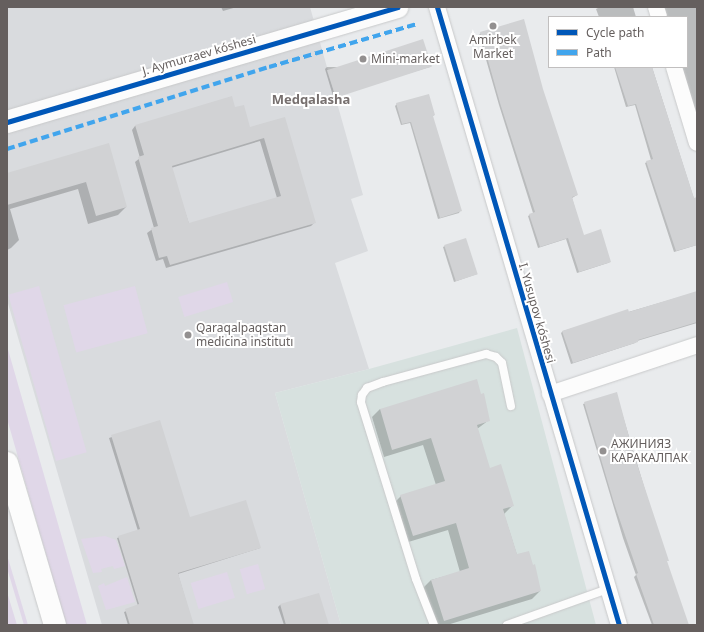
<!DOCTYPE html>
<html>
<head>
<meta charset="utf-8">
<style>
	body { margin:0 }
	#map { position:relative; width:704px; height:632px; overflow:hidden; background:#e9ebed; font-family:"Noto Sans",sans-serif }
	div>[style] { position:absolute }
	.education>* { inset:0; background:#d9dbde }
	.medical>* { inset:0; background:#d7e1df }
	.green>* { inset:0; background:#e0d7e8; transform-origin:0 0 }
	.shadow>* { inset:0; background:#0003 }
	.building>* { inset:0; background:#d1d2d4; transform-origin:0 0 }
	.roads { filter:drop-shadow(0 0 1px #c8c9ca) drop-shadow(0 0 1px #c8c9ca) }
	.lane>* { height:8px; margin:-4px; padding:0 4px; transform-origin:4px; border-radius:4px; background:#fcfcfc }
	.street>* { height:16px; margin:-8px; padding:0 8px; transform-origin:8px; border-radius:8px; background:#fcfcfc }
	.secondary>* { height:22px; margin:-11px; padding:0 11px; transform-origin:11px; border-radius:11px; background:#fcfcfc }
	.quiet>* { height:4px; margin-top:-2px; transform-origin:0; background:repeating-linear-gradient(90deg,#41a5ed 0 8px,transparent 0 12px) }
	.cycleway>* { height:5px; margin:-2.5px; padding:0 2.5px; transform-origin:2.5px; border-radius:2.5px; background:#0057b8 }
	.dots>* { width:11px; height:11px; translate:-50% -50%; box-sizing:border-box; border:2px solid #fff; border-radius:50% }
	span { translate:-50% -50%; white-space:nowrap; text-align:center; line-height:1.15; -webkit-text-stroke:4px #fff; paint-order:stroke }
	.poi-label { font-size:12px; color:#655f5e }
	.left { translate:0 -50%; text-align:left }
	.street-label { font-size:12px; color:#655f5e }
	.neighbourhood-label { font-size:13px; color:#77706f; font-weight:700 }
	.frame { position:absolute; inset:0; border:8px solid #655f5e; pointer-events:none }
	.legend { position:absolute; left:548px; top:16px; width:140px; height:52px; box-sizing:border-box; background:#fff; border:1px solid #c1bfbf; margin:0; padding:5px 7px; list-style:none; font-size:12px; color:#655f5e }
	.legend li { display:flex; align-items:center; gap:8px; height:20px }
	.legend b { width:20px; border:1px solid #c1bfbf }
</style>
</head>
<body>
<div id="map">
	<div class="education">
		<div style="clip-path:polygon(7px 7px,310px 7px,363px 195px,351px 199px,368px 251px,335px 263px,369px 369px,275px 393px,341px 625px,102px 625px,7px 300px)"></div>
	</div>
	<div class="medical">
		<div style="clip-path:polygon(517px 328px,596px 625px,341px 625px,275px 393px,369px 369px)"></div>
	</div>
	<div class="green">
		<div style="left:227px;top:282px;width:21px;height:51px;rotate:73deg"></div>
		<div style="left:39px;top:286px;width:173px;height:32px;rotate:74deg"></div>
		<div style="left:135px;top:286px;width:49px;height:74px;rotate:75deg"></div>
		<div style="left:7px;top:346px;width:291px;height:20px;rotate:74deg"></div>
		<div style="clip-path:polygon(105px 536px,116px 540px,125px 566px,114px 569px,113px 566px,101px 569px,102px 572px,93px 573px,81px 539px)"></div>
		<div style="clip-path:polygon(7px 555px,28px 625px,24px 625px,7px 568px)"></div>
		<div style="left:258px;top:564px;width:26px;height:19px;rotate:74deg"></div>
		<div style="left:227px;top:572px;width:27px;height:38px;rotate:73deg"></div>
		<div style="clip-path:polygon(127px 577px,135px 602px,106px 610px,98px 586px,104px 583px,105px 586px)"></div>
		<div style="clip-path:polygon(7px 592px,17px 625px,7px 625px)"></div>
	</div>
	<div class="shadow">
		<div style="clip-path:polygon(221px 7px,237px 7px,223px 11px)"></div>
		<div style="clip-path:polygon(600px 7px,633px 7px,636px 17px,599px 17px,596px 9px)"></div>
		<div style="clip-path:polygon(664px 7px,697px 7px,697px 117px,681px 67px,687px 67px,687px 17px,666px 17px)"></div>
		<div style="clip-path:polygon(481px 33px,542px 89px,577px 195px,572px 198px,583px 236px,610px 262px,608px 263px,577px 273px,566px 239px,538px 248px,528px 216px,533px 213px,499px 105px,479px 35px)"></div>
		<div style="clip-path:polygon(327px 67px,430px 67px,333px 96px,325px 69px)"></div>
		<div style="clip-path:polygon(614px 67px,652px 67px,694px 199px,697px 198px,697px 245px,674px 252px,645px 163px,651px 160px,635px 105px,626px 107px)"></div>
		<div style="clip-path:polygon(evenodd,231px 97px,234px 108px,249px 128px,284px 118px,314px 223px,311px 226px,166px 268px,163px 259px,156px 261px,147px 233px,154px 228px,135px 162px,140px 158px,132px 130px,135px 126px,231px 97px,260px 141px,277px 198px,189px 224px,171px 168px,260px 141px)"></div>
		<div style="clip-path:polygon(397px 104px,434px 115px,432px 117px,460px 211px,459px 213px,438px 219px,410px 123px,401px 125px,395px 106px)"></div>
		<div style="clip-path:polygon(108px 145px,126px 207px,118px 215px,88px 224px,78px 189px,10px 209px,19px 240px,11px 248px,7px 250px,7px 174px)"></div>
		<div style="clip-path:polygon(445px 246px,477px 274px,454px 282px,443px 247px)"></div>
		<div style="clip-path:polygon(697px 292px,697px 323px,637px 341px,635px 343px,571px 364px,561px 333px,563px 331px)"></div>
		<div style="clip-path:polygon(616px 393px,681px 610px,688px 625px,652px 625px,634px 577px,636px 575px,623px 538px,583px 404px)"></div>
		<div style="clip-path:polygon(380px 409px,489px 420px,477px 429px,489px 469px,513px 505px,504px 514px,517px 555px,540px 591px,532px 599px,447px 625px,435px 625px,423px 588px,431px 580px,460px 572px,448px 530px,405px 543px,393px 504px,401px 496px,436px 485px,423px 445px,384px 457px,372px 417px)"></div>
		<div style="clip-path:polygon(159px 421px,189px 518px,260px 548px,178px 574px,193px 625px,128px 625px,124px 612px,138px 606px,117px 538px,138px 531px,109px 438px)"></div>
		<div style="clip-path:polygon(318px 594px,328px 625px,284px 625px,278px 607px,280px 605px)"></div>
	</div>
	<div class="building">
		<div style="clip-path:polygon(524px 19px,543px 89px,578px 195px,572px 197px,584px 235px,601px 229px,611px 262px,579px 272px,568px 238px,540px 247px,529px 214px,535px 212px,500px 103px,480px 32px)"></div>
		<div style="left:423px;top:39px;width:29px;height:101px;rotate:72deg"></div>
		<div style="clip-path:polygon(615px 67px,652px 67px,694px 198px,697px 197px,697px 245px,676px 251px,646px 161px,653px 159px,636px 104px,628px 106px)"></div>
		<div style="clip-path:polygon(429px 94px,435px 115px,433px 116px,462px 211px,440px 218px,411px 122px,402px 124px,396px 103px)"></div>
		<div style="clip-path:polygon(evenodd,232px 96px,235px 107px,244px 105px,250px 127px,285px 117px,316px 223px,170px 265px,167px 256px,159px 258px,151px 228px,158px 226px,138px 157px,144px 155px,135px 125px,232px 96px,264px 138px,281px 196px,189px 223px,172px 166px,264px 138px)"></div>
		<div style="clip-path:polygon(109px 143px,127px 207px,96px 216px,86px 182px,7px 205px,7px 173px)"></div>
		<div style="left:466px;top:238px;width:38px;height:23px;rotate:72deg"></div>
		<div style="clip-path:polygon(697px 291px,697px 322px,638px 340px,638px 342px,573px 363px,562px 331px,628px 309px,629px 312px)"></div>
		<div style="clip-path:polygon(477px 379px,481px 394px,484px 393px,490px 421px,477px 425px,490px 468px,501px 464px,514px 506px,503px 509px,517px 554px,529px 551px,533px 565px,535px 564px,541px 591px,444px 621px,431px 580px,469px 568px,456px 523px,413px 536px,400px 495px,445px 481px,431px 438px,392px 450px,380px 409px)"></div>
		<div style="clip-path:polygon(617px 392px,633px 452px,669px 561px,667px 561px,689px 625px,654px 625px,636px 574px,638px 573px,614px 503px,584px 402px)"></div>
		<div style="clip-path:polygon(160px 420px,190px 517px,246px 500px,261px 548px,178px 573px,194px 625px,130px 625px,125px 609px,139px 604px,118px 536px,140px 529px,111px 435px)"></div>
		<div style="clip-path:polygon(319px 593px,329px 625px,286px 625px,280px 604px)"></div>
	</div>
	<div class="roads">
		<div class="lane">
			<div style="left:434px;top:625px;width:49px;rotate:-111.4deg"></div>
			<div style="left:416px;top:579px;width:185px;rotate:-107.3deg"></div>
			<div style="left:361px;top:402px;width:7px;rotate:-82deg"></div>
			<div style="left:362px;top:395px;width:9px;rotate:-54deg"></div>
			<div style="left:367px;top:388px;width:17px;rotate:-21deg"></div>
			<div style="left:383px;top:382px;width:107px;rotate:-15.2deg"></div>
			<div style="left:486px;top:354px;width:10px;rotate:17deg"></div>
			<div style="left:496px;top:357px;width:8px;rotate:45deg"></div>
			<div style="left:502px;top:363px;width:44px;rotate:78.2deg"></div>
			<div style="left:507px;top:625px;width:107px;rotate:-19.6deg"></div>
		</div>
		<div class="street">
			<div style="left:437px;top:7px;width:644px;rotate:73.59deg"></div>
			<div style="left:656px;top:7px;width:10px;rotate:73deg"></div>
			<div style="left:674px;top:67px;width:79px;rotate:73.2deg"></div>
			<div style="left:550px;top:394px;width:155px;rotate:-18.4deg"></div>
		</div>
		<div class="secondary">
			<div style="left:7px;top:122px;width:407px;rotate:-16.4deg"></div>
			<div style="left:7px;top:463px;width:169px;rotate:73.5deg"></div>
		</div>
	</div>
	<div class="quiet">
		<div style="left:7px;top:149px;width:275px;rotate:-17.4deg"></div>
		<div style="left:269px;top:67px;width:154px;rotate:-16.2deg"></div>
	</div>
	<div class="cycleway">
		<div style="left:437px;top:7px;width:644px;rotate:73.59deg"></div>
		<div style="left:7px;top:122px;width:407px;rotate:-16.4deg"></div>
	</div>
	<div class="dots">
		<div style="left:493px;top:26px;background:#939090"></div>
		<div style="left:363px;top:59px;background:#939090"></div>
		<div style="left:188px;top:335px;background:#939090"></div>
		<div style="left:603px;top:451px;background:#939090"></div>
	</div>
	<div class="poi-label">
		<span style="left:493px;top:47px">Amirbek<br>Market</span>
		<span class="left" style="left:371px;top:59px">Mini-market</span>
		<span class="left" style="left:196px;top:335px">Qaraqalpaqstan<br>medicina institutı</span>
		<span class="left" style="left:611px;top:451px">АЖИНИЯЗ<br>КАРАКАЛПАК</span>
	</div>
	<div class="street-label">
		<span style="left:199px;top:55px;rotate:-16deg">J. Aymurzaev kóshesi</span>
		<span style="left:537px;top:313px;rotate:74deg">I. Yusupov kóshesi</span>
	</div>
	<div class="neighbourhood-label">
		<span style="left:311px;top:99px">Medqalasha</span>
	</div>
	<div class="frame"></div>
	<ul class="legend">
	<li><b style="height:5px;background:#0057b8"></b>Cycle path</li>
	<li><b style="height:5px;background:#41a5ed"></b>Path</li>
	</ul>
</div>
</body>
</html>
